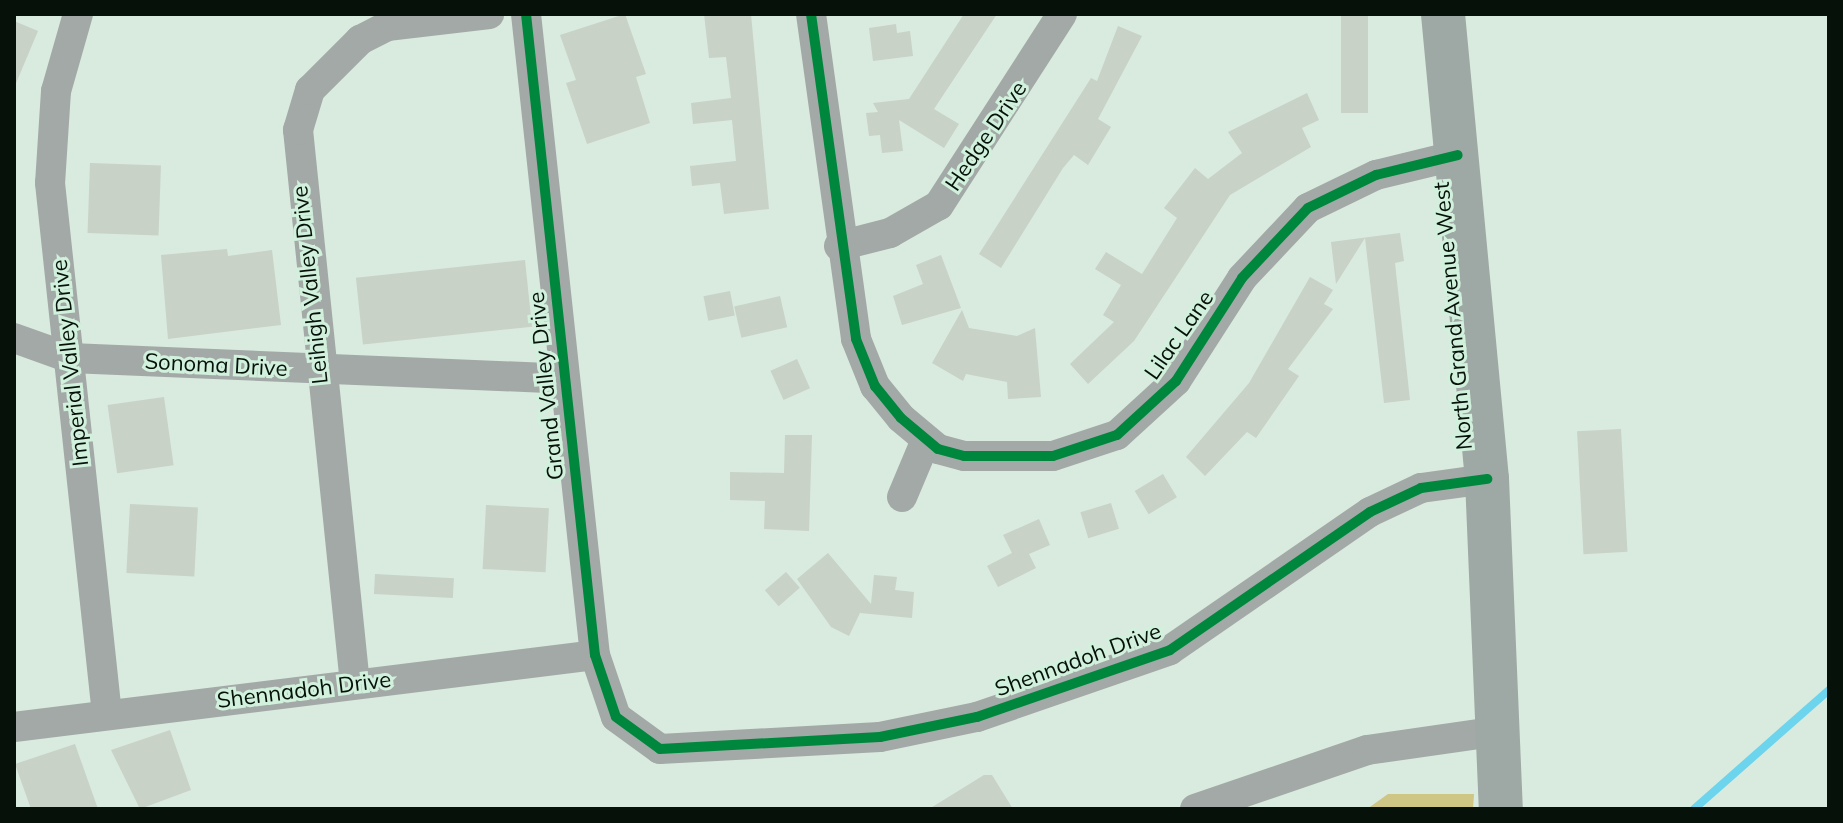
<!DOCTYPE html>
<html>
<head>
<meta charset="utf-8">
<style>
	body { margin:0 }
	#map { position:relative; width:1843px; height:823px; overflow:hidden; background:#d9eadf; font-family:Mulish,sans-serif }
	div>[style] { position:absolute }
	.forest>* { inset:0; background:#cfc584 }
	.stream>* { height:8px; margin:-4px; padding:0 4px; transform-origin:4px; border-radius:4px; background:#6cd4ec }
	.building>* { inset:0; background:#c8d2c7; transform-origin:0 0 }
	.minor>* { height:30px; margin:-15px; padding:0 15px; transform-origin:15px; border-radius:15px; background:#a2a9a7 }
	.secondary>* { height:44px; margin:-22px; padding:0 22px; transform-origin:22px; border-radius:22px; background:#9ea8a4 }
	.cycleway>* { height:10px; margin:-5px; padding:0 5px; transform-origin:5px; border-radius:5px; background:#00873e }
	span { translate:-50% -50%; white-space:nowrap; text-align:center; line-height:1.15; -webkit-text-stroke:6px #d2f1dd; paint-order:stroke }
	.street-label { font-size:22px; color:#06110a }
	.frame { position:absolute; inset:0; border:16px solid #06110a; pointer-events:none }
</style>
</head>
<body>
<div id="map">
	<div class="forest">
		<div style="clip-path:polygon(1388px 794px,1474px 794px,1473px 809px,1367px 809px)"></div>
	</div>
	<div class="stream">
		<div style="left:1694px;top:809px;width:180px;rotate:-41.4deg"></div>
	</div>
	<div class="building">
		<div style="clip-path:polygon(625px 14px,646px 74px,636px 77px,650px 123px,587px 144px,566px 83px,576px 80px,560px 35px)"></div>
		<div style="clip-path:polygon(704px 14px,751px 14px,769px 209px,724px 214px,720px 183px,692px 186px,690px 166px,736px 161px,732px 120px,693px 124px,691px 103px,731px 98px,726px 57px,709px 58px)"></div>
		<div style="clip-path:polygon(964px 14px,997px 14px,934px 109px,959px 124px,944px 148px,899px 120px,903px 151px,882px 153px,880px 135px,869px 136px,866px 113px,878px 112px,873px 103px,909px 99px)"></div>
		<div style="left:1341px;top:14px;width:27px;height:99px"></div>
		<div style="clip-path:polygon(14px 21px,38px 31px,14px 88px)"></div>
		<div style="clip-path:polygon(896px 24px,897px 33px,910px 31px,913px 56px,873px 61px,869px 28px)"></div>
		<div style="clip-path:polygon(1118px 26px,1142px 36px,1098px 119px,1111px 127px,1088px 165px,1074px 155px,1063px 168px,1001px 268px,979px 254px,1091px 78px,1097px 81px)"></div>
		<div style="clip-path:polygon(1307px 93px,1319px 120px,1302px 128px,1311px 147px,1230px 195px,1134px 341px,1088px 384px,1070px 364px,1114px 322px,1103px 315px,1121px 285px,1095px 269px,1106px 252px,1142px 274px,1177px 218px,1164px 208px,1195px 168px,1208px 179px,1242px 153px,1228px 132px)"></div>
		<div style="left:90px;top:163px;width:71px;height:70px;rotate:2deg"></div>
		<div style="clip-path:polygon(1400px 233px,1404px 261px,1395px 263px,1410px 400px,1384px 403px,1365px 238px,1336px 284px,1331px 242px)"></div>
		<div style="clip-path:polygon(227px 249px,228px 256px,272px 250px,281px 325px,168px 339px,161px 255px)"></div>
		<div style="clip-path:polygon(941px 255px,961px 308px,902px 325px,893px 296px,923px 284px,916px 265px)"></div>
		<div style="left:525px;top:260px;width:67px;height:170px;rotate:84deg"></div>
		<div style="clip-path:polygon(1310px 277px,1333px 290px,1324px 304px,1333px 309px,1288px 369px,1299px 376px,1256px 438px,1247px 432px,1205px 476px,1186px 457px,1249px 383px)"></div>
		<div style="left:730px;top:291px;width:25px;height:27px;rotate:79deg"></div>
		<div style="left:780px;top:296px;width:32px;height:47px;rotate:77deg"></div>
		<div style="clip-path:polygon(962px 310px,969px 328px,1017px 336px,1035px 328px,1041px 397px,1008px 399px,1007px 382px,966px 374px,963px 381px,932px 363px)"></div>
		<div style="left:797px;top:359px;width:32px;height:29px;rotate:66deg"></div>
		<div style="left:164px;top:397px;width:69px;height:57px;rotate:82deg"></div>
		<div style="left:1621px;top:429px;width:123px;height:44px;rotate:87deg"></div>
		<div style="clip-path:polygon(785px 435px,812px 435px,809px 531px,764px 529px,765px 501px,730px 500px,730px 472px,784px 473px)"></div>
		<div style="left:1163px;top:474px;width:27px;height:33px;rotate:59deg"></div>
		<div style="left:1111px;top:503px;width:27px;height:32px;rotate:73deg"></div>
		<div style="left:130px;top:504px;width:68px;height:69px;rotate:3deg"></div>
		<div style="left:486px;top:505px;width:63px;height:64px;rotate:3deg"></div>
		<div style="clip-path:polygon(1039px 519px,1050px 545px,1029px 554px,1036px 568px,998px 587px,987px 566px,1012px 553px,1003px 535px)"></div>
		<div style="clip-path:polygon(828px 553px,871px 604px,874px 575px,897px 577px,895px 590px,914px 592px,912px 618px,860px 613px,849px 636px,831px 627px,797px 579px)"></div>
		<div style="left:786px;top:572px;width:21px;height:28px;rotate:49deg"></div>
		<div style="left:375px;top:574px;width:79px;height:20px;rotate:3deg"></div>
		<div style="clip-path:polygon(170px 730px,191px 790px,140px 809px,111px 750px)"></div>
		<div style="clip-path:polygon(75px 744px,98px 809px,31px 809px,15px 764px)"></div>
		<div style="clip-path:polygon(984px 775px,992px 775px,1013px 809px,929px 809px)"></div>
	</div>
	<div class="minor">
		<div style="left:78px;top:14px;width:80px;rotate:105.9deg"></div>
		<div style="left:56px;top:91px;width:92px;rotate:93.7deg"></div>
		<div style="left:50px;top:183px;width:535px;rotate:83.88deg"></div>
		<div style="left:526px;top:14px;width:645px;rotate:83.86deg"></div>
		<div style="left:595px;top:655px;width:65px;rotate:71.3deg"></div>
		<div style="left:616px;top:717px;width:54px;rotate:36deg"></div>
		<div style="left:660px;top:749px;width:220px;rotate:-3.1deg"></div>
		<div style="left:880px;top:737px;width:99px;rotate:-11.7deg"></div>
		<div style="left:977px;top:717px;width:204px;rotate:-19.1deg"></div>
		<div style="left:1170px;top:650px;width:243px;rotate:-34.6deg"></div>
		<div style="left:1370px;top:512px;width:56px;rotate:-25.2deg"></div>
		<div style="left:1421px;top:488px;width:67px;rotate:-7.8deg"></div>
		<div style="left:811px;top:14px;width:328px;rotate:82.1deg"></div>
		<div style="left:856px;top:339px;width:51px;rotate:68deg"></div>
		<div style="left:875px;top:386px;width:41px;rotate:50.9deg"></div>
		<div style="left:901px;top:418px;width:48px;rotate:40deg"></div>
		<div style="left:938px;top:449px;width:27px;rotate:15deg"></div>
		<div style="left:964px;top:456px;width:89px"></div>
		<div style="left:1053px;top:456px;width:67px;rotate:-18.2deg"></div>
		<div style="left:1117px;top:435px;width:80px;rotate:-42.5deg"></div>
		<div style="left:1176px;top:381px;width:122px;rotate:-57.3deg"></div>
		<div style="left:1242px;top:278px;width:96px;rotate:-46.7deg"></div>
		<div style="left:1308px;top:208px;width:76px;rotate:-25.9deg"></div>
		<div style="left:1376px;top:175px;width:84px;rotate:-13.7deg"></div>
		<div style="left:839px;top:246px;width:53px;rotate:-14.3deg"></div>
		<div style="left:890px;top:233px;width:56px;rotate:-29.7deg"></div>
		<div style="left:939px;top:205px;width:227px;rotate:-57.2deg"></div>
		<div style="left:14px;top:338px;width:59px;rotate:19.7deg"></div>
		<div style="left:70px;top:358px;width:495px;rotate:2.4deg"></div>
		<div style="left:902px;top:497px;width:62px;rotate:-67.2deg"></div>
		<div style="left:355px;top:684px;width:557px;rotate:-95.87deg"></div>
		<div style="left:298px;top:130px;width:42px;rotate:-73.3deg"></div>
		<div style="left:310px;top:90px;width:71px;rotate:-45deg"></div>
		<div style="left:360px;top:40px;width:30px;rotate:-27deg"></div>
		<div style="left:387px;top:26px;width:103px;rotate:-6.7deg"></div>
		<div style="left:14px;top:727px;width:585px;rotate:-7.06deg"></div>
		<div style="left:1195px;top:809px;width:182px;rotate:-18.9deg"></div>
		<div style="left:1367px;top:750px;width:133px;rotate:-8.2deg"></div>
	</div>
	<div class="secondary">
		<div style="left:1443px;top:14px;width:467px;rotate:84.6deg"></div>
		<div style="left:1487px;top:479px;width:330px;rotate:87.6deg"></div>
	</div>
	<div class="cycleway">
		<div style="left:526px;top:14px;width:645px;rotate:83.86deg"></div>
		<div style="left:595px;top:655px;width:65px;rotate:71.3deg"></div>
		<div style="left:616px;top:717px;width:54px;rotate:36deg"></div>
		<div style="left:660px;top:749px;width:220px;rotate:-3.1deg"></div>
		<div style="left:880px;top:737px;width:99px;rotate:-11.7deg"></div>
		<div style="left:977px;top:717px;width:204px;rotate:-19.1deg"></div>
		<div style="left:1170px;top:650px;width:243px;rotate:-34.6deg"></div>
		<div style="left:1370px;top:512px;width:56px;rotate:-25.2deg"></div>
		<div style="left:1421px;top:488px;width:67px;rotate:-7.8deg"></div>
		<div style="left:811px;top:14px;width:328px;rotate:82.1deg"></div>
		<div style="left:856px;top:339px;width:51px;rotate:68deg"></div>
		<div style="left:875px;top:386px;width:41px;rotate:50.9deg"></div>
		<div style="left:901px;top:418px;width:48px;rotate:40deg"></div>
		<div style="left:938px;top:449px;width:27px;rotate:15deg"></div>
		<div style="left:964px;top:456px;width:89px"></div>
		<div style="left:1053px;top:456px;width:67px;rotate:-18.2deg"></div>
		<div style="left:1117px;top:435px;width:80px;rotate:-42.5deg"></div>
		<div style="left:1176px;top:381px;width:122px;rotate:-57.3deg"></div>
		<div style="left:1242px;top:278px;width:96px;rotate:-46.7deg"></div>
		<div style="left:1308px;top:208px;width:76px;rotate:-25.9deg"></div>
		<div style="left:1376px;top:175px;width:84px;rotate:-13.7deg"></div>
	</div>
	<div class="street-label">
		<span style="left:986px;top:136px;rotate:-56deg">Hedge Drive</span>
		<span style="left:310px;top:285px;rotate:-96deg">Leihigh Valley Drive</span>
		<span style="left:1453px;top:316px;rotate:-95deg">North Grand Avenue West</span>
		<span style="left:1179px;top:335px;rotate:-55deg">Lilac Lane</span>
		<span style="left:70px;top:363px;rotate:-96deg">Imperial Valley Drive</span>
		<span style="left:216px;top:365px;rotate:3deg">Sonoma Drive</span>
		<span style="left:546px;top:386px;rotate:-96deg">Grand Valley Drive</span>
		<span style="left:1078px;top:660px;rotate:-20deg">Shennadoh Drive</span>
		<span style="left:304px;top:690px;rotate:-7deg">Shennadoh Drive</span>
	</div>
	<div class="frame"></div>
</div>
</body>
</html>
